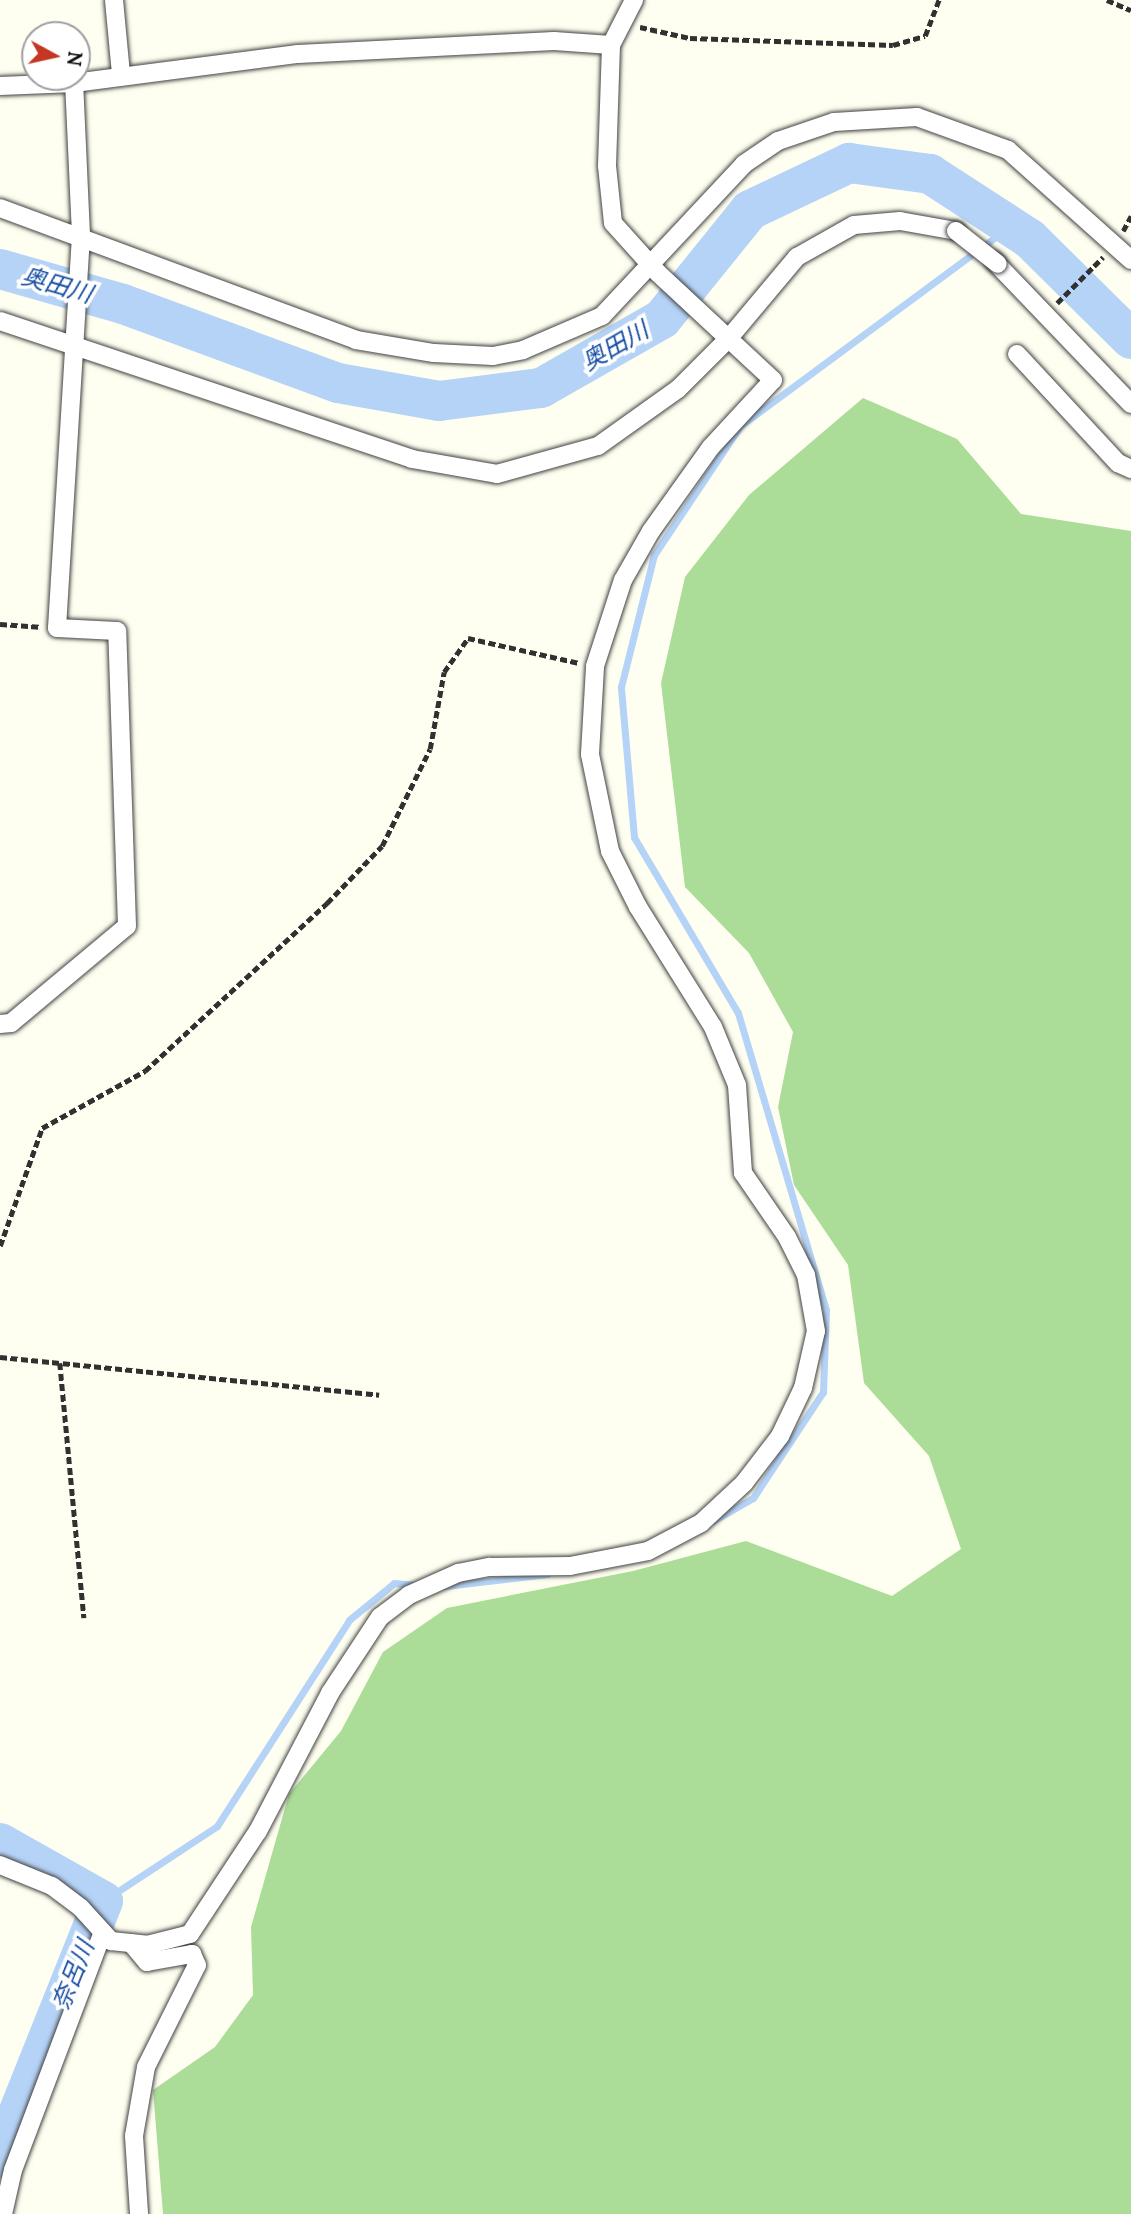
<!DOCTYPE html>
<html>
<head>
<meta charset="utf-8">
<style>
	body { margin:0 }
	#map { position:relative; width:1131px; height:2214px; overflow:hidden; background:#fffff1; font-family:Lora,"Noto Sans JP",serif }
	div>[style] { position:absolute }
	.forest>* { inset:0; background:#abdc98 }
	.stream>* { height:7px; margin:-3.5px; padding:0 3.5px; transform-origin:3.5px; border-radius:3.5px; background:#b5d3f7 }
	.river>* { height:40px; margin:-20px; padding:0 20px; transform-origin:20px; border-radius:20px; background:#b5d3f7 }
	.path>* { height:4.5px; margin-top:-2.25px; transform-origin:0; background:repeating-linear-gradient(90deg,#313131 0 7px,transparent 0 10.5px) }
	.roads { filter:drop-shadow(0 0 2px #424242) drop-shadow(0 0 2px #424242) }
	.minor>* { height:18px; margin:-9px; padding:0 9px; transform-origin:9px; border-radius:9px; background:#fff }
	.bridges { filter:drop-shadow(0 0 2px #424242) drop-shadow(0 0 2px #424242) }
	.minor-bridge>* { height:18px; margin:-9px; padding:0 9px; transform-origin:9px; border-radius:9px; background:#fff }
	span { translate:-50% -50%; white-space:nowrap; text-align:center; line-height:1.15; -webkit-text-stroke:7px #fff; paint-order:stroke }
	.water-label { font-size:24px; color:#154da4; font-style:italic }
	.north { position:absolute; left:21px; top:21px; width:70px; height:70px; box-sizing:border-box; background:#fff; border:2px solid #9f9f9f; border-radius:50%; rotate:98deg; font-size:19px; font-weight:700; line-height:28px; text-align:center; color:#0f0f0f }
	.north::after { content:''; display:block; margin:auto; width:24px; height:32px; background:#c33723; clip-path:polygon(50% 0,100% 100%,50% 72%,0 100%) }
</style>
</head>
<body>
<div id="map">
	<div class="forest">
		<div style="clip-path:polygon(863px 398px,957px 439px,1021px 514px,1131px 531px,1131px 2214px,163px 2214px,153px 2090px,215px 2047px,253px 1995px,251px 1927px,289px 1794px,341px 1731px,383px 1652px,447px 1608px,633px 1571px,746px 1541px,892px 1596px,961px 1549px,929px 1456px,864px 1383px,848px 1265px,794px 1185px,778px 1107px,793px 1032px,749px 953px,685px 887px,661px 683px,685px 577px,749px 495px)"></div>
	</div>
	<div class="stream">
		<div style="left:713px;top:1521px;width:46px;rotate:-29.9deg"></div>
		<div style="left:753px;top:1498px;width:127px;rotate:-56.6deg"></div>
		<div style="left:823px;top:1392px;width:82px;rotate:-87.9deg"></div>
		<div style="left:826px;top:1310px;width:310px;rotate:-106.5deg"></div>
		<div style="left:738px;top:1013px;width:204px;rotate:-120.6deg"></div>
		<div style="left:634px;top:837px;width:151px;rotate:-95deg"></div>
		<div style="left:621px;top:687px;width:136px;rotate:-76deg"></div>
		<div style="left:654px;top:555px;width:155px;rotate:-56.3deg"></div>
		<div style="left:740px;top:426px;width:335px;rotate:-36.5deg"></div>
		<div style="left:437px;top:1587px;width:111px;rotate:-6.7deg"></div>
		<div style="left:103px;top:1901px;width:136px;rotate:-33.3deg"></div>
		<div style="left:217px;top:1826px;width:245px;rotate:-57.3deg"></div>
		<div style="left:349px;top:1620px;width:58px;rotate:-39.4deg"></div>
		<div style="left:394px;top:1583px;width:25px;rotate:5deg"></div>
	</div>
	<div class="river">
		<div style="left:0;top:269px;width:128px;rotate:15.9deg"></div>
		<div style="left:123px;top:304px;width:229px;rotate:20.2deg"></div>
		<div style="left:338px;top:383px;width:103px;rotate:10.1deg"></div>
		<div style="left:439px;top:401px;width:103px;rotate:-7.3deg"></div>
		<div style="left:541px;top:388px;width:139px;rotate:-29.7deg"></div>
		<div style="left:662px;top:319px;width:140px;rotate:-51.1deg"></div>
		<div style="left:750px;top:210px;width:110px;rotate:-25.4deg"></div>
		<div style="left:849px;top:163px;width:82px;rotate:7.7deg"></div>
		<div style="left:930px;top:174px;width:119px;rotate:33deg"></div>
		<div style="left:1030px;top:239px;width:142px;rotate:44.7deg"></div>
		<div style="left:0;top:1843px;width:118px;rotate:29.4deg"></div>
		<div style="left:103px;top:1901px;width:277px;rotate:111.8deg"></div>
	</div>
	<div class="path">
		<div style="left:1107px;top:0;width:26px;rotate:23deg"></div>
		<div style="left:640px;top:27px;width:51px;rotate:12.4deg"></div>
		<div style="left:690px;top:38px;width:203px;rotate:2deg"></div>
		<div style="left:893px;top:45px;width:33px;rotate:-16deg"></div>
		<div style="left:925px;top:36px;width:39px;rotate:-69deg"></div>
		<div style="left:1123px;top:231px;width:17px;rotate:-62deg"></div>
		<div style="left:1057px;top:303px;width:65px;rotate:-45deg"></div>
		<div style="left:0;top:624px;width:39px;rotate:4deg"></div>
		<div style="left:0;top:1246px;width:125px;rotate:-70.4deg"></div>
		<div style="left:42px;top:1128px;width:118px;rotate:-29deg"></div>
		<div style="left:145px;top:1071px;width:248px;rotate:-42.7deg"></div>
		<div style="left:327px;top:903px;width:79px;rotate:-46deg"></div>
		<div style="left:382px;top:846px;width:108px;rotate:-63.7deg"></div>
		<div style="left:430px;top:749px;width:78px;rotate:-79.7deg"></div>
		<div style="left:444px;top:672px;width:42px;rotate:-54.8deg"></div>
		<div style="left:468px;top:638px;width:114px;rotate:12.7deg"></div>
		<div style="left:0;top:1357px;width:381px;rotate:5.7deg"></div>
		<div style="left:60px;top:1363px;width:256px;rotate:84.6deg"></div>
	</div>
	<div class="roads">
		<div class="minor">
			<div style="left:114px;top:0;width:74px;rotate:84.6deg"></div>
			<div style="left:0;top:86px;width:74px;rotate:-2.3deg"></div>
			<div style="left:74px;top:83px;width:226px;rotate:-7.4deg"></div>
			<div style="left:298px;top:54px;width:256px;rotate:-2.9deg"></div>
			<div style="left:554px;top:41px;width:57px;rotate:4deg"></div>
			<div style="left:0;top:208px;width:380px;rotate:20.3deg"></div>
			<div style="left:356px;top:340px;width:79px;rotate:9.5deg"></div>
			<div style="left:434px;top:353px;width:59px;rotate:2.9deg"></div>
			<div style="left:493px;top:356px;width:31px;rotate:-11deg"></div>
			<div style="left:523px;top:350px;width:86px;rotate:-23.3deg"></div>
			<div style="left:602px;top:316px;width:208px;rotate:-46.9deg"></div>
			<div style="left:744px;top:164px;width:41px;rotate:-34.1deg"></div>
			<div style="left:778px;top:141px;width:59px;rotate:-18.7deg"></div>
			<div style="left:834px;top:122px;width:83px;rotate:-3.4deg"></div>
			<div style="left:917px;top:117px;width:97px;rotate:19.9deg"></div>
			<div style="left:1008px;top:150px;width:165px;rotate:41.8deg"></div>
			<div style="left:994px;top:261px;width:198px;rotate:46.2deg"></div>
			<div style="left:0;top:321px;width:434px;rotate:18.5deg"></div>
			<div style="left:412px;top:459px;width:86px;rotate:10deg"></div>
			<div style="left:497px;top:474px;width:105px;rotate:-15.5deg"></div>
			<div style="left:598px;top:446px;width:98px;rotate:-35.5deg"></div>
			<div style="left:678px;top:389px;width:72px;rotate:-45deg"></div>
			<div style="left:729px;top:338px;width:106px;rotate:-50deg"></div>
			<div style="left:797px;top:257px;width:65px;rotate:-29.3deg"></div>
			<div style="left:854px;top:225px;width:46px;rotate:-5deg"></div>
			<div style="left:900px;top:221px;width:57px;rotate:10.1deg"></div>
			<div style="left:1017px;top:354px;width:149px;rotate:47.2deg"></div>
			<div style="left:1118px;top:463px;width:14px;rotate:25deg"></div>
			<div style="left:0;top:1024px;width:11px;rotate:-5deg"></div>
			<div style="left:11px;top:1023px;width:151px;rotate:-39.9deg"></div>
			<div style="left:127px;top:926px;width:295px;rotate:-91.9deg"></div>
			<div style="left:117px;top:631px;width:60px;rotate:-177.1deg"></div>
			<div style="left:57px;top:628px;width:394px;rotate:-86.5deg"></div>
			<div style="left:81px;top:235px;width:152px;rotate:-92.6deg"></div>
			<div style="left:0;top:1865px;width:56px;rotate:22deg"></div>
			<div style="left:52px;top:1886px;width:36px;rotate:37deg"></div>
			<div style="left:81px;top:1908px;width:45px;rotate:47.7deg"></div>
			<div style="left:111px;top:1941px;width:36px;rotate:6deg"></div>
			<div style="left:147px;top:1945px;width:44px;rotate:-14.3deg"></div>
			<div style="left:190px;top:1934px;width:123px;rotate:-56.6deg"></div>
			<div style="left:258px;top:1831px;width:156px;rotate:-62.4deg"></div>
			<div style="left:330px;top:1693px;width:91px;rotate:-56.7deg"></div>
			<div style="left:380px;top:1617px;width:36px;rotate:-37deg"></div>
			<div style="left:409px;top:1595px;width:54px;rotate:-24.2deg"></div>
			<div style="left:458px;top:1573px;width:33px;rotate:-11deg"></div>
			<div style="left:490px;top:1567px;width:80px;rotate:-0.7deg"></div>
			<div style="left:570px;top:1566px;width:79px;rotate:-10.9deg"></div>
			<div style="left:648px;top:1551px;width:60px;rotate:-27.8deg"></div>
			<div style="left:701px;top:1523px;width:59px;rotate:-42.9deg"></div>
			<div style="left:744px;top:1483px;width:59px;rotate:-52.5deg"></div>
			<div style="left:780px;top:1436px;width:53px;rotate:-64.4deg"></div>
			<div style="left:803px;top:1388px;width:58px;rotate:-77.2deg"></div>
			<div style="left:816px;top:1331px;width:57px;rotate:-100.1deg"></div>
			<div style="left:806px;top:1275px;width:42px;rotate:-116.6deg"></div>
			<div style="left:787px;top:1237px;width:78px;rotate:-124.5deg"></div>
			<div style="left:743px;top:1173px;width:88px;rotate:-93.9deg"></div>
			<div style="left:737px;top:1085px;width:63px;rotate:-112.5deg"></div>
			<div style="left:713px;top:1027px;width:142px;rotate:-122deg"></div>
			<div style="left:638px;top:907px;width:63px;rotate:-116.6deg"></div>
			<div style="left:610px;top:851px;width:99px;rotate:-101.7deg"></div>
			<div style="left:590px;top:754px;width:88px;rotate:-86.7deg"></div>
			<div style="left:595px;top:666px;width:90px;rotate:-72deg"></div>
			<div style="left:623px;top:580px;width:56px;rotate:-60.3deg"></div>
			<div style="left:651px;top:531px;width:103px;rotate:-54.5deg"></div>
			<div style="left:711px;top:447px;width:91px;rotate:-47.2deg"></div>
			<div style="left:773px;top:380px;width:157px;rotate:-137.1deg"></div>
			<div style="left:658px;top:273px;width:67px;rotate:-132deg"></div>
			<div style="left:613px;top:223px;width:57px;rotate:-96deg"></div>
			<div style="left:607px;top:166px;width:121px;rotate:-88.1deg"></div>
			<div style="left:611px;top:45px;width:51px;rotate:-62.9deg"></div>
			<div style="left:131px;top:1943px;width:25px;rotate:50deg"></div>
			<div style="left:147px;top:1962px;width:46px;rotate:-10.1deg"></div>
			<div style="left:192px;top:1954px;width:12px;rotate:66deg"></div>
			<div style="left:197px;top:1965px;width:114px;rotate:116.6deg"></div>
			<div style="left:146px;top:2067px;width:70px;rotate:99.9deg"></div>
			<div style="left:134px;top:2136px;width:78px;rotate:86.3deg"></div>
			<div style="left:3px;top:2214px;width:45px;rotate:-77.2deg"></div>
			<div style="left:13px;top:2170px;width:251px;rotate:-69.3deg"></div>
		</div>
	</div>
	<div class="bridges">
		<div class="minor-bridge">
			<div style="left:956px;top:231px;width:53px;rotate:38.2deg"></div>
		</div>
	</div>
	<div class="water-label">
		<span style="left:57px;top:285px;rotate:16deg">奥田川</span>
		<span style="left:615px;top:346px;rotate:-30deg">奥田川</span>
		<span style="left:73px;top:1975px;rotate:-68deg">奈呂川</span>
	</div>
	<div class="north">N</div>
</div>
</body>
</html>
